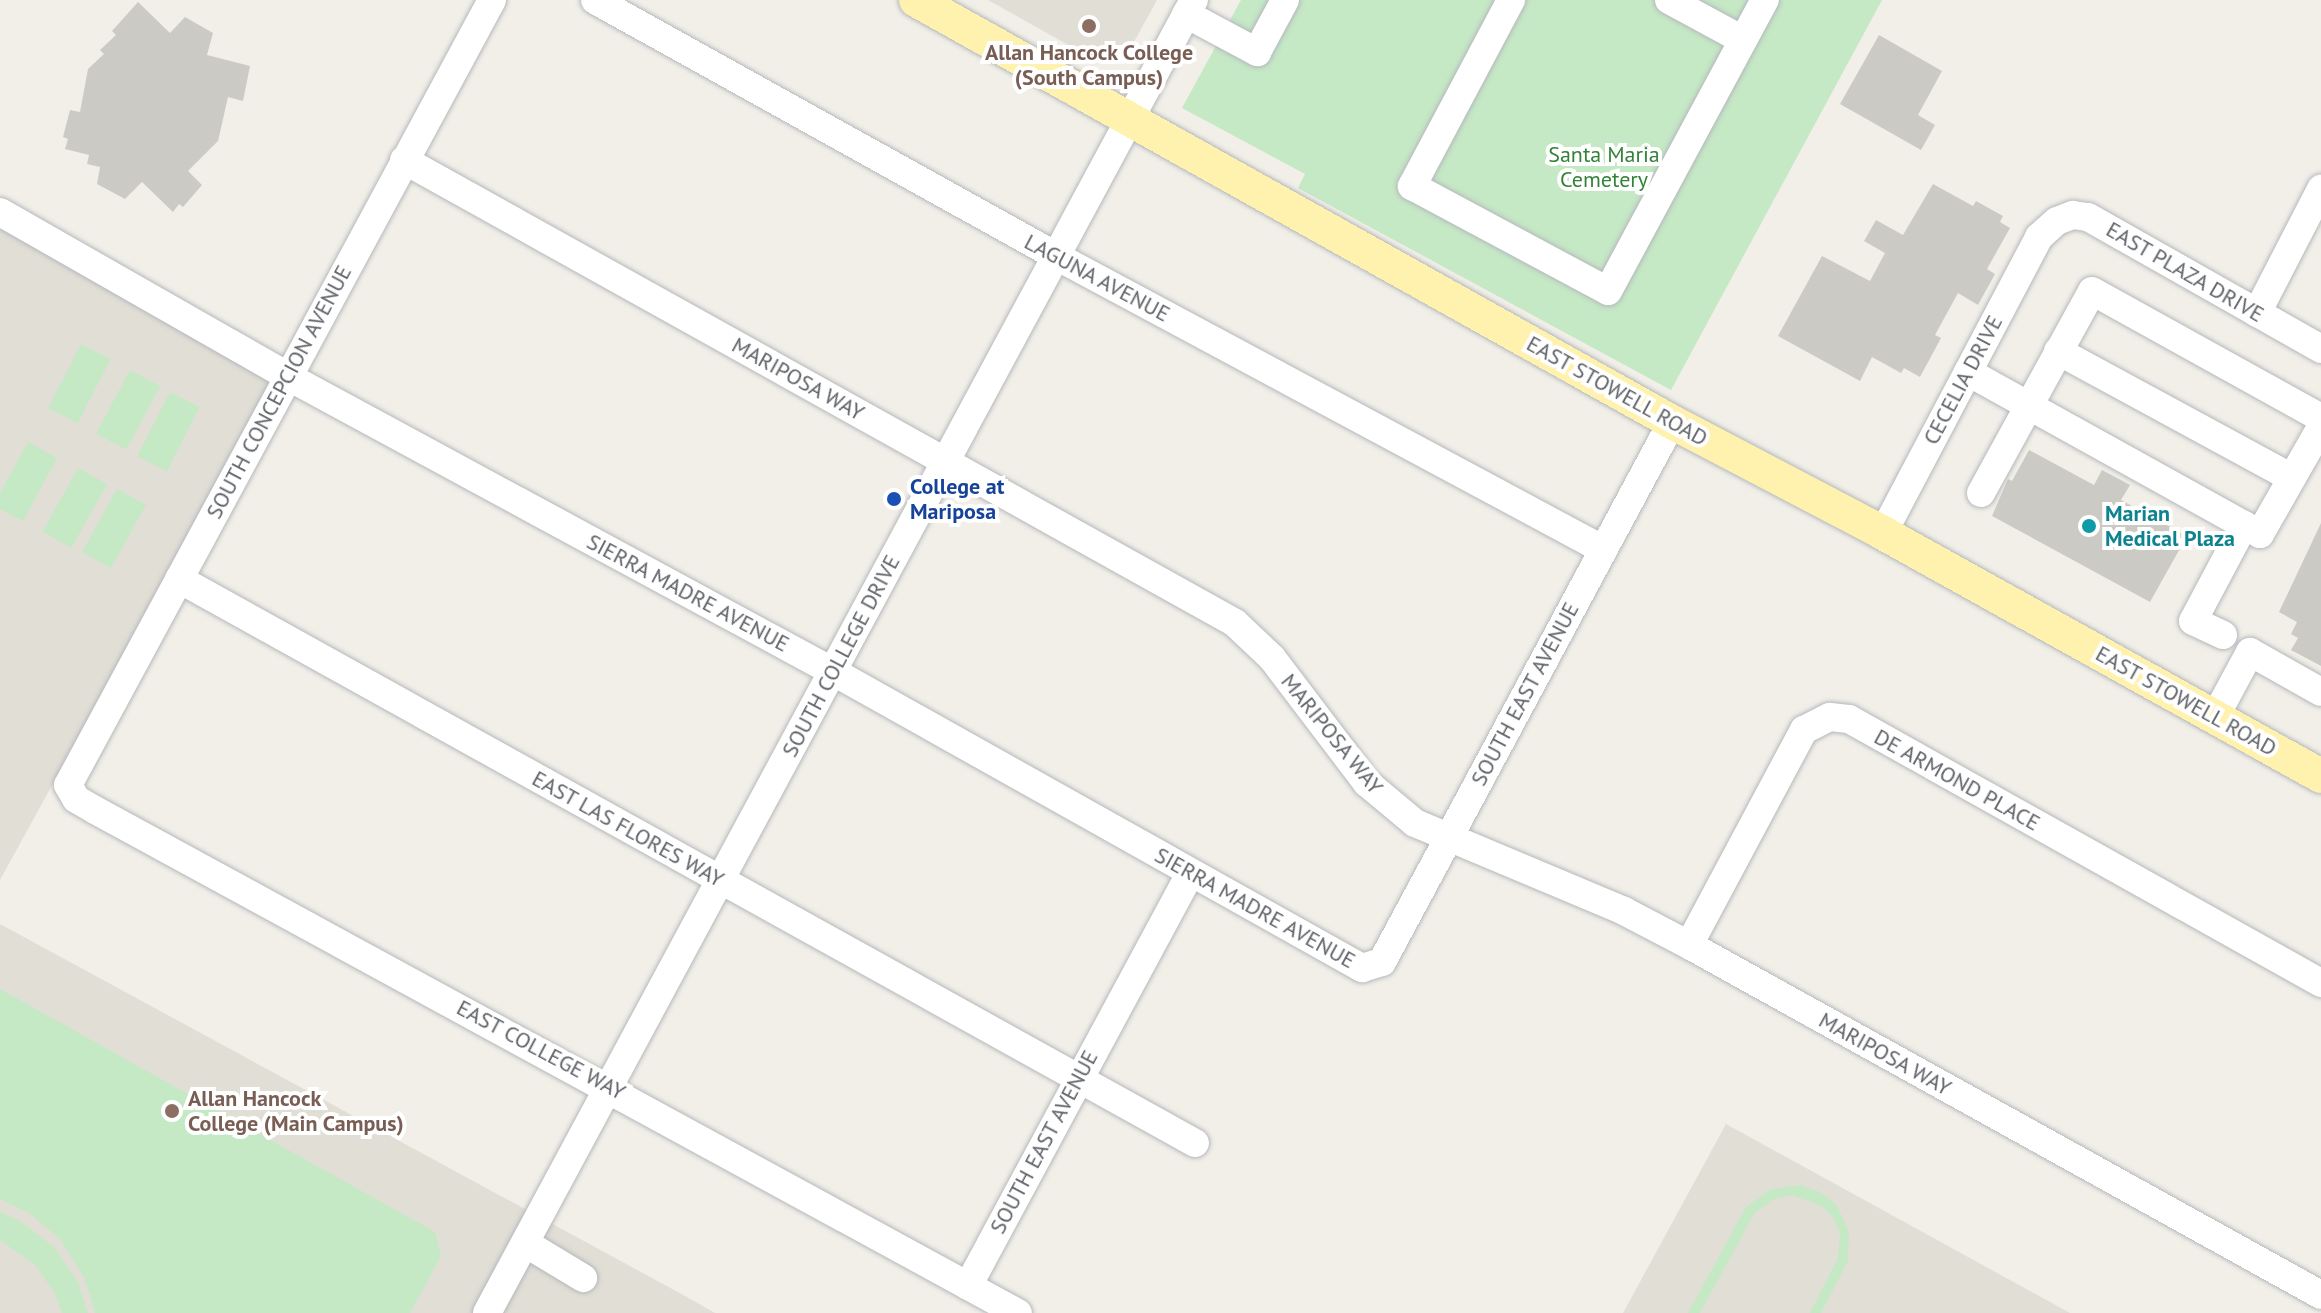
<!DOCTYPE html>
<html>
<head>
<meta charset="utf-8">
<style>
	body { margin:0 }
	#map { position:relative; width:2321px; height:1313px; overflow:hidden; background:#f1efe8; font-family:"PT Sans",sans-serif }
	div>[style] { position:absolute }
	.education>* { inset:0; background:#e1ded6 }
	.green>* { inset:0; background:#c5e8c5; transform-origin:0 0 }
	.building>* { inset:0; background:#cccac5 }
	.roads { filter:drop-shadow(0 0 2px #b5b8bc) drop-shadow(0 0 2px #b5b8bc) }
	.minor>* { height:28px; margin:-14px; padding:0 14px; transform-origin:14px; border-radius:14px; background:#fff }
	.major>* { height:34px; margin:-17px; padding:0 17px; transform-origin:17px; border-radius:17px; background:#fff2af }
	.dots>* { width:22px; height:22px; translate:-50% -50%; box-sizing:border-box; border:4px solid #fff; border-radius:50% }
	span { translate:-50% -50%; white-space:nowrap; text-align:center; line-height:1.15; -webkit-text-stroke:8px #fff; paint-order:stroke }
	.education-label { font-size:22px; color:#785e54; font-weight:700 }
	.left { translate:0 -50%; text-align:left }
	.park-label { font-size:22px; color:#348238 }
	.street-label { font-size:22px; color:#5f6368 }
	.transit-label { font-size:22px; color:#164399; font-weight:700 }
	.culture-label { font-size:22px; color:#0d838f; font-weight:700 }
</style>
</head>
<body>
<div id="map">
	<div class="education">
		<div style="clip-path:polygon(988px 0,1157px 0,1129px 51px,1099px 62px)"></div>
		<div style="clip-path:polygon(0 220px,277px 376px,0 880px)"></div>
		<div style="clip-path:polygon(0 924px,687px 1297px,715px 1313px,0 1313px)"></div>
		<div style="clip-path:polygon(1726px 1124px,2070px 1313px,1623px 1313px)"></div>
	</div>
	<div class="green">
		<div style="clip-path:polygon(1241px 0,1882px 0,1671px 390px,1298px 188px,1305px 174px,1182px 108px)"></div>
		<div style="left:81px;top:344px;width:33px;height:72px;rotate:27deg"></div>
		<div style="left:130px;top:370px;width:34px;height:72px;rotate:28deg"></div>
		<div style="left:170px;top:392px;width:33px;height:72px;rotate:27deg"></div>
		<div style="clip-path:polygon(28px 442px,57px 458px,23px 521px,0 509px,0 493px)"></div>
		<div style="left:78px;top:468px;width:33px;height:73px;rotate:29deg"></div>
		<div style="left:117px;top:489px;width:33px;height:72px;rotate:29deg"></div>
		<div style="clip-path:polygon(0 989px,435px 1232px,441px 1256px,410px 1313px,95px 1313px,85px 1279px,60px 1239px,29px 1213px,0 1199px)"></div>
		<div style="clip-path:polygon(1800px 1185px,1820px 1192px,1836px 1204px,1849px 1231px,1848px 1261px,1821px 1313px,1810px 1313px,1838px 1258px,1840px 1233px,1833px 1218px,1822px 1206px,1791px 1195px,1774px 1199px,1754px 1214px,1700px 1313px,1688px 1313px,1746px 1207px,1771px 1189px)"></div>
		<div style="clip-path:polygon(0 1212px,20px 1221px,54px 1247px,78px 1282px,88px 1313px,62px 1313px,55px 1293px,35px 1265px,0 1240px)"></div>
	</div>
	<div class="building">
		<div style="clip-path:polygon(138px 2px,170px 33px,185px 17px,213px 33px,207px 55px,250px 66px,243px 101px,228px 97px,218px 141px,188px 171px,202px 185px,183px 207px,179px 204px,173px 212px,142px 182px,125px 199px,97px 184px,100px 167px,87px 164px,89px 155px,65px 149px,68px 139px,63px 137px,70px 110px,80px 112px,88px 69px,104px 54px,100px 50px,116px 35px,112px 31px)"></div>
		<div style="clip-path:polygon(1879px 35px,1942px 71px,1918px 115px,1935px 125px,1921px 150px,1840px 104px)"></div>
		<div style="clip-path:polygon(1933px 184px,1973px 206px,1976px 201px,2003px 216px,2000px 222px,2010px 228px,1987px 269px,1995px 274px,1978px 305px,1958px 293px,1935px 335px,1941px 338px,1920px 377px,1904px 368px,1901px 373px,1872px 357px,1860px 381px,1778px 336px,1822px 256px,1870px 281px,1885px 253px,1864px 241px,1876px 220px,1903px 235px)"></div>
		<div style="clip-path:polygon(2029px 450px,2094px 485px,2102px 470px,2130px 485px,2121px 500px,2187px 536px,2150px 602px,1992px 516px,2008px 479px,2012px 481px)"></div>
		<div style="clip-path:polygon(2321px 523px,2321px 666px,2291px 650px,2298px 638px,2291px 634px,2297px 622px,2279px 612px)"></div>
	</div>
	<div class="roads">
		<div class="minor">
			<div style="left:492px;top:0;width:892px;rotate:118.37deg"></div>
			<div style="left:68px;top:785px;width:16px;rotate:60deg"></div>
			<div style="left:76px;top:799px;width:22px;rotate:30deg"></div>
			<div style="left:95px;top:810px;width:1051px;rotate:28.59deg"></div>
			<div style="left:595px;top:0;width:527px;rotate:29.04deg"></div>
			<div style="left:1056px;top:256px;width:620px;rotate:28.22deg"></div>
			<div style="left:1511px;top:0;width:211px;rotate:118deg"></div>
			<div style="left:1412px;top:186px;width:222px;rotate:28.2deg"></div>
			<div style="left:1608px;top:291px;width:331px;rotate:-61.7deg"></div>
			<div style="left:1669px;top:0;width:84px;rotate:28.4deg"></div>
			<div style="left:1186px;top:14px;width:81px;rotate:28.2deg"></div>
			<div style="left:1257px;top:52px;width:59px;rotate:-61.7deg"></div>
			<div style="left:404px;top:160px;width:951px;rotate:29.12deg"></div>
			<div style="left:1235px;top:623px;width:51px;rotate:43.4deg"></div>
			<div style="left:1272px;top:658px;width:157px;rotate:52.8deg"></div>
			<div style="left:1367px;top:783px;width:62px;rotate:39.8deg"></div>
			<div style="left:1415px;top:823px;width:227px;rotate:22.8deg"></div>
			<div style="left:1624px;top:911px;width:73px;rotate:27.6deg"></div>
			<div style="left:1689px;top:945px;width:722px;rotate:28.98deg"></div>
			<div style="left:0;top:212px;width:331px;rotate:29.7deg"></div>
			<div style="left:287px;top:376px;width:620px;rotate:28.43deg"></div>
			<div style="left:832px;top:671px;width:608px;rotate:29.27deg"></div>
			<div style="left:1362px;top:968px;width:21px;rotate:-17deg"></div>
			<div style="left:1382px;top:962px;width:613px;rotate:-61.76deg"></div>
			<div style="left:2257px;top:313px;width:140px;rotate:-62.7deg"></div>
			<div style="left:2058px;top:351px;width:266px;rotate:28.5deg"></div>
			<div style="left:1968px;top:372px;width:334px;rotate:29deg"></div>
			<div style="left:1981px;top:493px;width:230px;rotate:-61.2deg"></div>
			<div style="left:2092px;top:291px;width:262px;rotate:29deg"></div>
			<div style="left:1883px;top:533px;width:335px;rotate:-62.2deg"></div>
			<div style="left:2039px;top:237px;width:24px;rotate:-42deg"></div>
			<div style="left:2057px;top:221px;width:17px;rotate:-21deg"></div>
			<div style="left:2073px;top:215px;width:15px;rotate:8deg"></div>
			<div style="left:2088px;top:217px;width:268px;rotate:29.5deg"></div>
			<div style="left:2260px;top:534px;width:123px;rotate:-60.3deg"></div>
			<div style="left:179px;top:579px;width:1162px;rotate:29.04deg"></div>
			<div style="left:2223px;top:635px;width:33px;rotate:-155deg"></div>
			<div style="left:2193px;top:621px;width:109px;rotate:-62deg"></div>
			<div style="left:2215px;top:717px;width:74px;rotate:-61.7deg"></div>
			<div style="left:2250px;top:652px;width:81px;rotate:29.4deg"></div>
			<div style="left:1689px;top:945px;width:244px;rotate:-61.9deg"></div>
			<div style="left:1804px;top:730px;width:29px;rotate:-27deg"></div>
			<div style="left:1830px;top:717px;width:19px;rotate:6deg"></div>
			<div style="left:1849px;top:719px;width:541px;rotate:29.22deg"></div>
			<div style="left:525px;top:1243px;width:68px;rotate:31.1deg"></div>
			<div style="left:968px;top:1286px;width:469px;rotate:-61.7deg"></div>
			<div style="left:487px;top:1313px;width:1491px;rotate:-61.7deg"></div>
		</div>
		<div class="major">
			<div style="left:916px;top:0;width:866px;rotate:29.17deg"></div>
			<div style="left:1672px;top:422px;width:238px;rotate:27.7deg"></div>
			<div style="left:1883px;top:533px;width:501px;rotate:29.02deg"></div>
		</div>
	</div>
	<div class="dots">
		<div style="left:1089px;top:26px;background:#8d6e63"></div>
		<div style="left:894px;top:499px;background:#1a4fb4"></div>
		<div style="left:2089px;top:526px;background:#0f9aa8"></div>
		<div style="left:172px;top:1111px;background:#8d6e63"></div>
	</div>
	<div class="education-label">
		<span style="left:1089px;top:65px">Allan Hancock College<br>(South Campus)</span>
		<span class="left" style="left:188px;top:1111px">Allan Hancock<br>College (Main Campus)</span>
	</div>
	<div class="park-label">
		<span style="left:1604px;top:167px">Santa Maria<br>Cemetery</span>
	</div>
	<div class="street-label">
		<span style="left:2185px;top:272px;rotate:30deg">EAST PLAZA DRIVE</span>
		<span style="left:1097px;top:278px;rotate:28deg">LAGUNA AVENUE</span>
		<span style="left:798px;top:379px;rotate:29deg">MARIPOSA WAY</span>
		<span style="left:1963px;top:380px;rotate:-62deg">CECELIA DRIVE</span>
		<span style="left:1617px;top:391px;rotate:29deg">EAST STOWELL ROAD</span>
		<span style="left:279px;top:392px;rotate:-62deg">SOUTH CONCEPCION AVENUE</span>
		<span style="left:688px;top:593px;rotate:28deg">SIERRA MADRE AVENUE</span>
		<span style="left:841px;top:656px;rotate:-62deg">SOUTH COLLEGE DRIVE</span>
		<span style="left:1525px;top:694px;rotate:-62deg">SOUTH EAST AVENUE</span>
		<span style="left:2186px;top:701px;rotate:29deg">EAST STOWELL ROAD</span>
		<span style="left:1332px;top:734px;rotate:51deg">MARIPOSA WAY</span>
		<span style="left:1957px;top:780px;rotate:29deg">DE ARMOND PLACE</span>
		<span style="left:628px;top:829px;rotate:29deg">EAST LAS FLORES WAY</span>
		<span style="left:1255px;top:908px;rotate:29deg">SIERRA MADRE AVENUE</span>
		<span style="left:541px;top:1050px;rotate:28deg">EAST COLLEGE WAY</span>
		<span style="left:1885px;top:1054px;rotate:29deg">MARIPOSA WAY</span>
		<span style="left:1044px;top:1142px;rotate:-62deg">SOUTH EAST AVENUE</span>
	</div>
	<div class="transit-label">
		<span class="left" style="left:910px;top:499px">College at<br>Mariposa</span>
	</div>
	<div class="culture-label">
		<span class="left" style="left:2105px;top:526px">Marian<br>Medical Plaza</span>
	</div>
</div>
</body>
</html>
